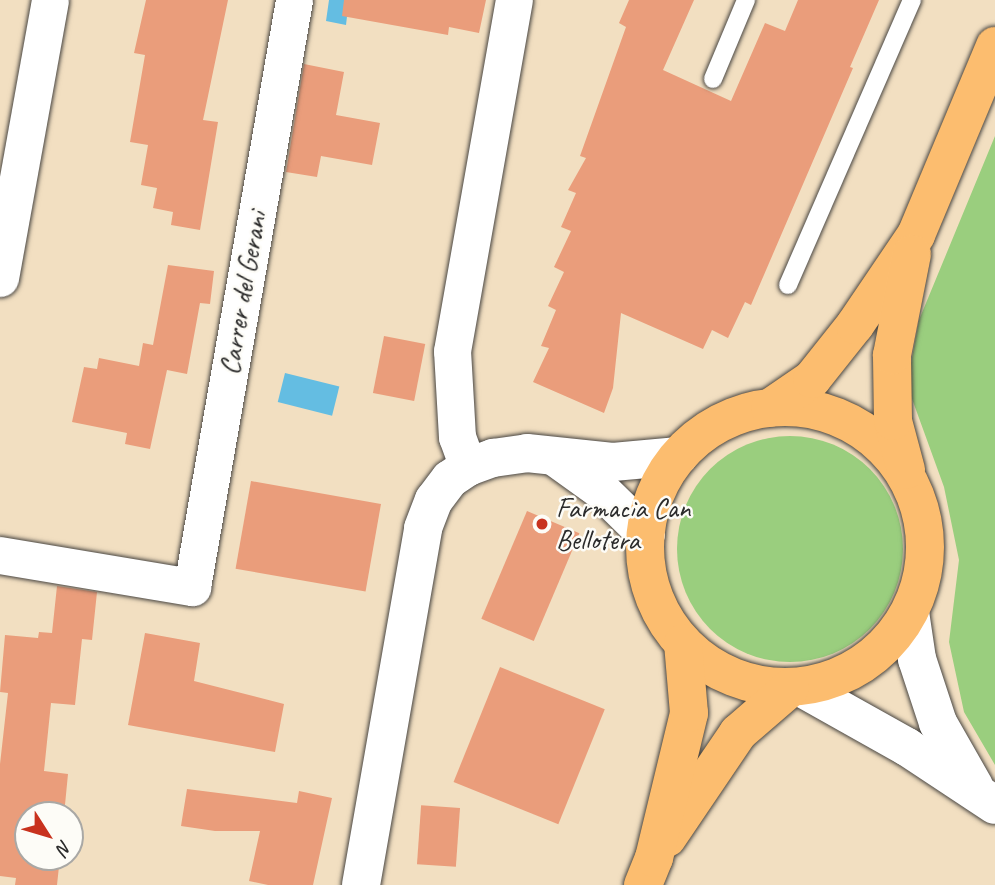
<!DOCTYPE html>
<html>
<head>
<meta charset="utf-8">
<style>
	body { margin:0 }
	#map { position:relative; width:995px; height:885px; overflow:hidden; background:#f2dfc1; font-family:Caveat,sans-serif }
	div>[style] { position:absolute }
	.green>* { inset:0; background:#9ace7e }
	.round { border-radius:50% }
	.water>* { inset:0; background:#64bde2; transform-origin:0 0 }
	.building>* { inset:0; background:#ea9d7b; transform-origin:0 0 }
	.roads { filter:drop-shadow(0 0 2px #494642) drop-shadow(0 0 2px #494642) }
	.service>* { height:18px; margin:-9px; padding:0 9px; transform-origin:9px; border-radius:9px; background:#fff }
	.minor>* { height:37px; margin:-18.5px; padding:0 18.5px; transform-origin:18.5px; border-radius:18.5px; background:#fff }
	.tertiary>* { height:38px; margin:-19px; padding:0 19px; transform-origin:19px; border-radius:19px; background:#fff }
	.primary>* { height:38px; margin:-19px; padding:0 19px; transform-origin:19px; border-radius:19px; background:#fcbd6f }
	.primary>.ring { margin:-19px; padding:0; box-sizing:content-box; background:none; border:38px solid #fcbd6f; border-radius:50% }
	.dots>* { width:19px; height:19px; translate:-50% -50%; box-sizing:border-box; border:4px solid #fdfcf7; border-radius:50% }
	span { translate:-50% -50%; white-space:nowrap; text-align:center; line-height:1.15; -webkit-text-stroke:5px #fdfcf7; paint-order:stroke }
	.street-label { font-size:28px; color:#2b2b2b }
	.poi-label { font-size:28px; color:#2b2b2b }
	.left { translate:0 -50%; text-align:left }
	.north { position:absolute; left:14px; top:801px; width:70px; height:70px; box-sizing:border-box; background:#fdfcf7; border:2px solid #a9a8a5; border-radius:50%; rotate:127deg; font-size:19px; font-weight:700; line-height:28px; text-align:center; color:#2b2b2b }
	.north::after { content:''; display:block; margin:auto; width:24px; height:32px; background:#c8321e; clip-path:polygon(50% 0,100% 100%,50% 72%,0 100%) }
</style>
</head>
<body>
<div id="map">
	<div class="green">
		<div style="clip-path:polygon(995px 136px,995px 765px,964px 712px,949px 642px,959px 560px,944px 487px,907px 385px,919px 320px)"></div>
		<div class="round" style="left:677px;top:436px;width:226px;height:226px"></div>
	</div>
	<div class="water">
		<div style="clip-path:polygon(329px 0,357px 0,348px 8px,346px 25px,326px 21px)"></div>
		<div style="left:285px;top:373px;width:56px;height:30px;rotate:14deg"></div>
	</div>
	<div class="building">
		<div style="clip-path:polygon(146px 0,228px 0,203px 120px,218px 122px,200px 230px,171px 225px,173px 212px,153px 208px,157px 188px,141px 185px,148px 145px,130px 142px,145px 55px,134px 53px)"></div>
		<div style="clip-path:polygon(344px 0,486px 0,479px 33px,449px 27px,448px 35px,342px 16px)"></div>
		<div style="clip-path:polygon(629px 0,694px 0,663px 70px,731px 101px,765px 23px,785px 31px,798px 0,879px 0,850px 67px,853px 68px,751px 305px,745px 302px,728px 338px,712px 330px,703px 349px,621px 313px,613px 388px,604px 413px,533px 382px,549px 348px,541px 346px,556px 310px,548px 306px,564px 272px,554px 267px,571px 231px,561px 227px,576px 193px,568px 190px,586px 158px,580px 156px,626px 27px,619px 23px)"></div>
		<div style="clip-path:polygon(304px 64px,344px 72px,336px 115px,380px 123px,372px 165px,321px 156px,317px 177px,286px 172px)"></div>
		<div style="clip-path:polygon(168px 265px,214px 271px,210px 304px,200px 303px,187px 374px,167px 370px,150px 449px,125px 444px,127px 433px,72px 422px,84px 367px,97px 369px,99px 358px,139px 366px,143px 343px,153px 345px)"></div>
		<div style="left:384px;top:336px;width:42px;height:58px;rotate:11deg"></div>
		<div style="left:251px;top:481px;width:132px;height:89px;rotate:10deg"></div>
		<div style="left:527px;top:511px;width:57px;height:117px;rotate:23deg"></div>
		<div style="clip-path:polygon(57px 586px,97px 592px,92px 640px,82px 639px,75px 705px,51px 703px,44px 771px,68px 774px,64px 815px,28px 815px,28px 857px,60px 857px,57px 885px,15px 885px,16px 878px,0 876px,0 764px,8px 693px,0 692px,5px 635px,38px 638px,39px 632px,52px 633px)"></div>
		<div style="clip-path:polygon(145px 633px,200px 643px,194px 681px,284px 704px,275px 752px,128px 725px)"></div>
		<div style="left:500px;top:667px;width:113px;height:124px;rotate:22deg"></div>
		<div style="clip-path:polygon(187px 789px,297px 803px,299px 791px,332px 798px,313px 885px,268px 885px,249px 881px,260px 831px,215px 831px,181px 826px)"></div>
		<div style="left:460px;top:808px;width:59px;height:39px;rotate:94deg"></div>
	</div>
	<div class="roads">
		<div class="service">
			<div style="left:713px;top:79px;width:86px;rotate:-67.3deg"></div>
			<div style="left:788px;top:285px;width:311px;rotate:-66.5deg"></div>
		</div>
		<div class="minor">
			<div style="left:0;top:278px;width:282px;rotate:-79.8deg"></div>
			<div style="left:468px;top:467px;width:32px;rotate:-110deg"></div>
			<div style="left:457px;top:437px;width:86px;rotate:-93.3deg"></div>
			<div style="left:452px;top:351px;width:356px;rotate:-80deg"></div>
			<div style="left:0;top:555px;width:195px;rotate:9.5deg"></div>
			<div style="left:192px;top:587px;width:596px;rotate:-80.14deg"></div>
		</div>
		<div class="tertiary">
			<div style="left:555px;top:457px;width:57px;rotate:35.7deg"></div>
			<div style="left:601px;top:490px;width:63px;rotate:44.4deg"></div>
			<div style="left:910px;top:612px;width:48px;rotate:81.5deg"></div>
			<div style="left:917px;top:659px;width:67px;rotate:71.8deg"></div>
			<div style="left:938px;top:723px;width:73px;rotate:60.3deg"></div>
			<div style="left:800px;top:687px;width:123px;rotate:29.3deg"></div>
			<div style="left:907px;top:747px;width:105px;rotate:33.4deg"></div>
			<div style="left:361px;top:885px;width:362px;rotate:-80.1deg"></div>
			<div style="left:423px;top:528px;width:30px;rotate:-69deg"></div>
			<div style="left:434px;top:500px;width:26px;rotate:-53deg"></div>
			<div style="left:450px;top:479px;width:22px;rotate:-34deg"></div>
			<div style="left:468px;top:467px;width:27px;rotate:-20deg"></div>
			<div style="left:493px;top:458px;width:34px;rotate:-8deg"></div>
			<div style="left:527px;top:453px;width:86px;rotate:6deg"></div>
			<div style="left:613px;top:462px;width:66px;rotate:-5.2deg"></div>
		</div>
		<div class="primary">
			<div class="ring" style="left:645px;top:407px;width:242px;height:242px"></div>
			<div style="left:770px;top:408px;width:51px;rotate:-34.6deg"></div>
			<div style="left:812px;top:379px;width:69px;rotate:-51.5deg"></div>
			<div style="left:855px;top:325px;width:109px;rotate:-55.9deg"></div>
			<div style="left:916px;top:235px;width:205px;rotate:-67.3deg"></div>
			<div style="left:906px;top:470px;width:51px;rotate:-104.9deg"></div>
			<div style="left:893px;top:421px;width:66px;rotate:-90.9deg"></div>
			<div style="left:892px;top:355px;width:103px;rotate:-78.8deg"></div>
			<div style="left:667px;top:838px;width:127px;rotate:-55.9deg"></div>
			<div style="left:738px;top:733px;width:69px;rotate:-40.9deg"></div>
			<div style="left:643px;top:885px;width:29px;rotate:-68deg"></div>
			<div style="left:654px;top:858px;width:149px;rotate:-76.4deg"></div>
			<div style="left:689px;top:713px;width:70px;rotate:-94.9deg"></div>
		</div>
	</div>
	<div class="dots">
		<div style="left:542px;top:524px;background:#c8321e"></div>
	</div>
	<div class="street-label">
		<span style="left:243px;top:293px;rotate:-80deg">Carrer del Gerani</span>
	</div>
	<div class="poi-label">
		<span class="left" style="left:556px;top:524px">Farmacia Can<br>Bellotera</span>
	</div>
	<div class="north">N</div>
</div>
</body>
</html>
